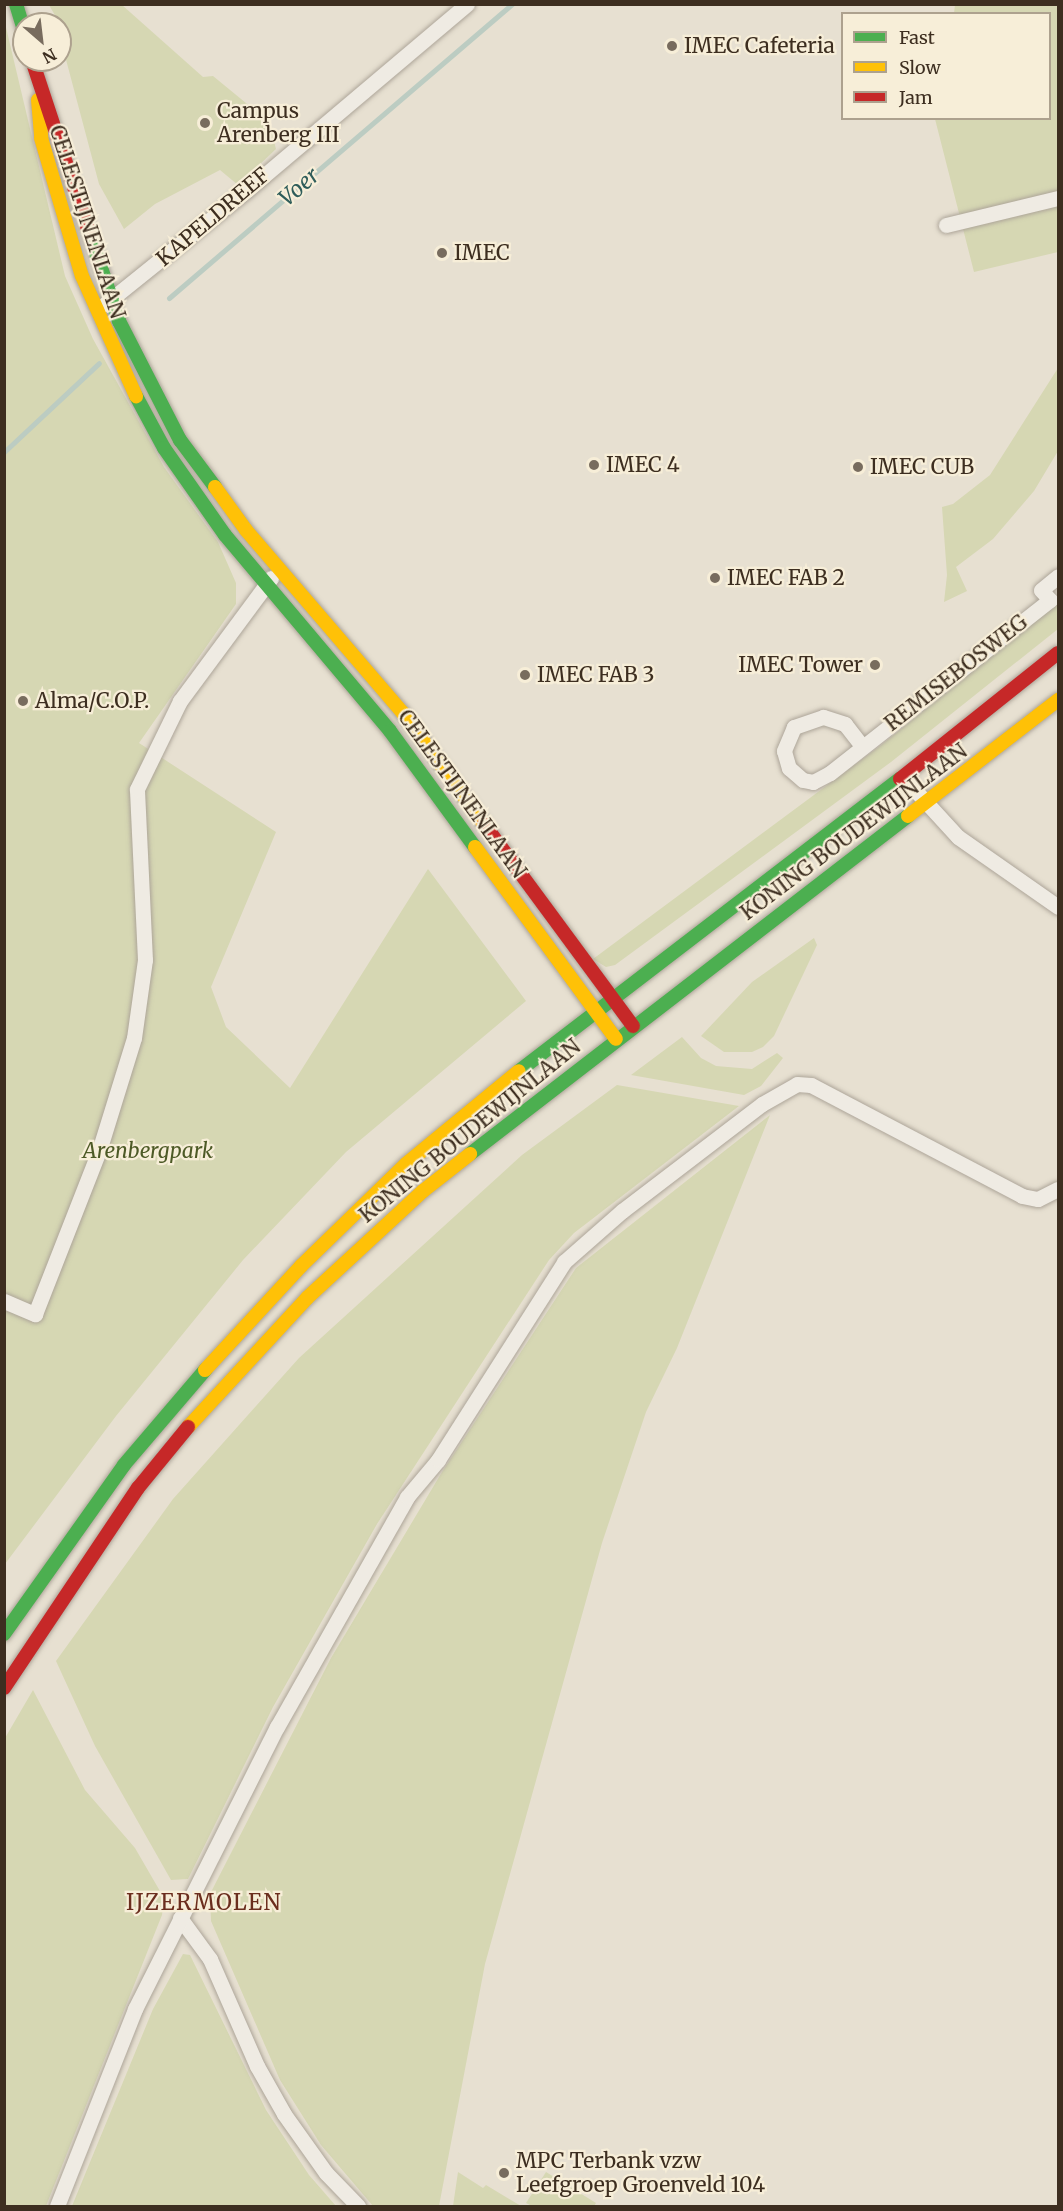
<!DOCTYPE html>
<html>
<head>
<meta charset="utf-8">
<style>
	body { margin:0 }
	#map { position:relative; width:1063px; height:2211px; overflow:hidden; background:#e7e0d1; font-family:Merriweather,serif }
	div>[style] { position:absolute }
	.green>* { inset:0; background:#d6d7b3 }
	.stream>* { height:5px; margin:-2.5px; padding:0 2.5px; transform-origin:2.5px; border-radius:2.5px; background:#bcccc2 }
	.roads { filter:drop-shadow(0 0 2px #ada599) drop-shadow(0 0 2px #ada599) }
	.street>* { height:15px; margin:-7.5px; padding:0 7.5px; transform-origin:7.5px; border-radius:7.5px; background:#efebe3 }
	.fast>* { height:14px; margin:-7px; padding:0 7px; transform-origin:7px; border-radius:7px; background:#4caf50 }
	.slow>* { height:14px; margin:-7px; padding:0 7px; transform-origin:7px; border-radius:7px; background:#ffc107 }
	.jam>* { height:14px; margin:-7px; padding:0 7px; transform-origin:7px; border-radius:7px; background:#c62828 }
	.dots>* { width:16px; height:16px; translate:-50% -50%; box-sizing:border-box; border:3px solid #f7eed8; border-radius:50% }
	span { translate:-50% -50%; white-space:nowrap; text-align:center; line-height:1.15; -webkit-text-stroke:4.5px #f7eed8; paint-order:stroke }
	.poi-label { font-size:21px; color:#3d2e20 }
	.left { translate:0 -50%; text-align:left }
	.right { translate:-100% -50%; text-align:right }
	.street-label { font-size:21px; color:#3d2e20 }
	.park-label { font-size:21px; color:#4d5a26; font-style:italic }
	.water-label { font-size:22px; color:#2f5d5a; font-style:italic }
	.neighbourhood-label { font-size:22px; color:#6b2e1e; letter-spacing:1.5px }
	.frame { position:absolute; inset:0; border:6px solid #3d2e20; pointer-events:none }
	.legend { position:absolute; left:841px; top:12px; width:210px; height:108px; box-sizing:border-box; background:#f7eed8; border:2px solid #ada18e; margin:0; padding:8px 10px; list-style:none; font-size:18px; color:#3d2e20 }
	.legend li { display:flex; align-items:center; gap:12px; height:30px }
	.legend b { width:30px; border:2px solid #ada18e }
	.north { position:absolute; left:12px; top:12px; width:60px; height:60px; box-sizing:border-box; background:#f7eed8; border:2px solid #ada18e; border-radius:50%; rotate:152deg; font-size:16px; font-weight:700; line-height:24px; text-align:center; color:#3d2e20 }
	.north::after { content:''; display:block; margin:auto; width:21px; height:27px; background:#786c5e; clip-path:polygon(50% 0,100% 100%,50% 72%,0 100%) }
</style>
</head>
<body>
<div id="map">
	<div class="green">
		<div style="clip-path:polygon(49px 5px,122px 5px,203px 77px,213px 76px,269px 122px,276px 149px,238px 185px,220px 170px,155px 204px,124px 229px,99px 184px,60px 37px,60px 24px)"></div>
		<div style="clip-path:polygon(955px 5px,1058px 5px,1058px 252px,974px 272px,935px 119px,1050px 118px,1050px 14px,954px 13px)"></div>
		<div style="clip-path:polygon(4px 19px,65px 276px,93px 339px,164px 467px,218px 542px,236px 583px,236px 604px,139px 743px,276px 832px,211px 987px,226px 1027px,290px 1088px,428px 869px,526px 1001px,346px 1152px,243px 1260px,116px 1416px,5px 1564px)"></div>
		<div style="clip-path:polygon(1058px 368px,1058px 451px,1034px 491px,993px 539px,956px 567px,967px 591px,944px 602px,947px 575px,942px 507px,953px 504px,990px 475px)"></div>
		<div style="clip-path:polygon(1058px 602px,1058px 629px,891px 762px,615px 965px,606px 967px,593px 959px,880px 746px)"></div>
		<div style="clip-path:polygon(814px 938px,817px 945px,774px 1036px,763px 1047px,752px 1052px,724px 1052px,701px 1036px,752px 982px)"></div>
		<div style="clip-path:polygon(682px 1037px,701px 1058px,716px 1066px,752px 1069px,777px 1053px,783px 1058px,761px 1086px,744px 1095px,631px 1075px)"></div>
		<div style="clip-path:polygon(617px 1085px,739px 1106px,574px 1233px,549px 1260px,377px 1524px,273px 1707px,188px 1879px,171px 1880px,95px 1746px,56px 1661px,173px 1499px,299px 1358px,522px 1155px)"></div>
		<div style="clip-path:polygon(770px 1115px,677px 1348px,646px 1412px,602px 1543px,485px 1964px,439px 2206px,373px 2206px,321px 2145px,280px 2080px,211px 1921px,210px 1894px,331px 1658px,442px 1472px,576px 1268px)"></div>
		<div style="clip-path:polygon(33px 1690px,85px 1790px,135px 1848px,164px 1898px,162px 1915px,46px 2206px,5px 2206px,5px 1738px)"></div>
		<div style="clip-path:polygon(183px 1954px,190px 1955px,266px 2110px,309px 2175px,336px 2206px,72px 2206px,153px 2009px)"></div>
		<div style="clip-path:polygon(458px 2172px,483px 2188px,486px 2185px,521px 2206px,453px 2206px)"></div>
		<div style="clip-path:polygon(546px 2172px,596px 2203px,594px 2206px,532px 2206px,526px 2203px)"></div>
	</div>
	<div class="stream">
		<div style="left:169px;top:298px;width:452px;rotate:-40.6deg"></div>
		<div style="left:4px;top:452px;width:130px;rotate:-43.1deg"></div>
	</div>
	<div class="roads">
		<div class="street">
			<div style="left:946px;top:225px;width:115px;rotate:-13.6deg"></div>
			<div style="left:105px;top:304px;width:182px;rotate:-38.8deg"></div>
			<div style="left:247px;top:190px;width:288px;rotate:-40.2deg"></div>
			<div style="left:862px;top:746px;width:28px;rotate:-128deg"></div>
			<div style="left:845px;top:724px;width:23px;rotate:-162deg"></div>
			<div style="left:823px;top:717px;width:31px;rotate:161deg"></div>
			<div style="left:794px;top:727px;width:26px;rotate:113deg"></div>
			<div style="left:784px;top:751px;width:18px;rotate:74deg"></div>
			<div style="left:789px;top:768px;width:18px;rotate:41deg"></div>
			<div style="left:803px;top:780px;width:10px;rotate:11deg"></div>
			<div style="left:813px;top:782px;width:19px;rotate:-28deg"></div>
			<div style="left:830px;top:773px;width:280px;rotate:-38.2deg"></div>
			<div style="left:1050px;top:600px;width:13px;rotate:-132deg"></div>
			<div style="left:1041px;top:590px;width:22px;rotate:-39deg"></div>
			<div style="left:903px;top:777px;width:81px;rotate:47.5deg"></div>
			<div style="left:958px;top:837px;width:122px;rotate:35deg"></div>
			<div style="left:4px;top:1301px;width:34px;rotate:23deg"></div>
			<div style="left:35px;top:1314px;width:175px;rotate:-68.6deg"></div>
			<div style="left:99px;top:1151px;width:118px;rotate:-72.8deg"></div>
			<div style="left:134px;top:1038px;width:79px;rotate:-82deg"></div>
			<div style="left:145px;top:960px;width:171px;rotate:-92.7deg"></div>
			<div style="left:137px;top:789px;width:98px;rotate:-64deg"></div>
			<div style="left:180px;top:701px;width:153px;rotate:-53.5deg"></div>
			<div style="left:180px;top:1918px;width:51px;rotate:53.8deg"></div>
			<div style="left:210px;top:1959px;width:117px;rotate:66.3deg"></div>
			<div style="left:257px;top:2066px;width:55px;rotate:60.6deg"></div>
			<div style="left:284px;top:2114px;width:72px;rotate:54.6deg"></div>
			<div style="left:326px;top:2173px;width:46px;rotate:45.9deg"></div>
			<div style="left:57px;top:2206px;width:212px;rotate:-68.4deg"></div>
			<div style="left:135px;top:2009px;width:316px;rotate:-63.3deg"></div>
			<div style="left:277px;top:1727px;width:264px;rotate:-60.5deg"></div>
			<div style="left:407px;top:1497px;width:48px;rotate:-50deg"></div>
			<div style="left:438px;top:1460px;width:235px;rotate:-57.5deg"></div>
			<div style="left:564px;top:1262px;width:77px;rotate:-41.3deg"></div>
			<div style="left:622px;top:1211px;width:176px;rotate:-37.4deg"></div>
			<div style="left:762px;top:1104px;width:40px;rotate:-29.7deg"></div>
			<div style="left:797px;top:1084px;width:14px;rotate:4deg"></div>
			<div style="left:811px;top:1085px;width:238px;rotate:27.7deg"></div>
			<div style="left:1022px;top:1196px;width:16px;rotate:11deg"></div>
			<div style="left:1038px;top:1199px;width:22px;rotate:-27deg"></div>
		</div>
		<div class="fast">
			<div style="left:16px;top:4px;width:28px;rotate:73deg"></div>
			<div style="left:89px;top:232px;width:94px;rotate:71.4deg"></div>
			<div style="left:119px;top:321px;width:134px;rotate:62.9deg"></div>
			<div style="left:180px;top:440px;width:59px;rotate:53.3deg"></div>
			<div style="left:136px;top:396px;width:59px;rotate:61.7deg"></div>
			<div style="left:164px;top:448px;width:106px;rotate:55deg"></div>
			<div style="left:225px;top:535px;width:256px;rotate:49.9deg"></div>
			<div style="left:390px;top:731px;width:144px;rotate:53.8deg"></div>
			<div style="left:519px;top:1071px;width:480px;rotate:-37.5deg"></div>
			<div style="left:470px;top:1154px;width:553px;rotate:-37.66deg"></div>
			<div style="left:4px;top:1634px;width:207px;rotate:-54.6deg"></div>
			<div style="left:124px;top:1465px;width:125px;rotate:-49.5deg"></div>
		</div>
		<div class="slow">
			<div style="left:38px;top:100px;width:38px;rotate:85deg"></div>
			<div style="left:41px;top:138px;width:144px;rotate:73.5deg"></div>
			<div style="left:82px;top:276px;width:132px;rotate:65.8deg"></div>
			<div style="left:215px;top:487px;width:53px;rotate:54.2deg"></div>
			<div style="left:246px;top:530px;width:241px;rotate:49.4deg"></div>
			<div style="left:403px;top:713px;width:137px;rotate:53.9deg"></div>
			<div style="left:908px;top:816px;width:190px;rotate:-37.7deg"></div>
			<div style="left:475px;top:847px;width:238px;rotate:53.7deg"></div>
			<div style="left:205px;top:1370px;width:142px;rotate:-47.3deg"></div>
			<div style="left:301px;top:1266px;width:146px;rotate:-44.2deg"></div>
			<div style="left:406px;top:1164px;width:146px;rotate:-39.5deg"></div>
			<div style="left:188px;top:1427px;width:176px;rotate:-47.3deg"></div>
			<div style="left:307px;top:1298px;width:158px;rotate:-42.7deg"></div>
			<div style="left:423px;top:1191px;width:60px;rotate:-38.2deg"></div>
		</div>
		<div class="jam">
			<div style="left:32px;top:60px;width:181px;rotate:71.7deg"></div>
			<div style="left:900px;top:779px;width:202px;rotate:-38.6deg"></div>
			<div style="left:484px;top:824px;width:251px;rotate:53.6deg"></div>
			<div style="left:4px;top:1688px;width:241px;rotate:-56.2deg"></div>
			<div style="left:138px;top:1488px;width:79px;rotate:-50.7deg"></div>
		</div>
	</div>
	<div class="dots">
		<div style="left:672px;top:46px;background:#786c5e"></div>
		<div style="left:205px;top:123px;background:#786c5e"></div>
		<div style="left:442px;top:253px;background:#786c5e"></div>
		<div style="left:594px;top:465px;background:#786c5e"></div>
		<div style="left:858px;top:467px;background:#786c5e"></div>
		<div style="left:715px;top:578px;background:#786c5e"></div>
		<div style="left:875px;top:665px;background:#786c5e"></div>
		<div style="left:525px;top:675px;background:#786c5e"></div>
		<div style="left:23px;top:701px;background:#786c5e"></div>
		<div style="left:504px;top:2173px;background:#786c5e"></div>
	</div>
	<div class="poi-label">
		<span class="left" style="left:684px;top:46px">IMEC Cafeteria</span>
		<span class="left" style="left:217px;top:123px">Campus<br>Arenberg III</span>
		<span class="left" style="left:454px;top:253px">IMEC</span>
		<span class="left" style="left:606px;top:465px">IMEC 4</span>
		<span class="left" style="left:870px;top:467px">IMEC CUB</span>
		<span class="left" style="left:727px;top:578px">IMEC FAB 2</span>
		<span class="right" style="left:863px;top:665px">IMEC Tower</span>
		<span class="left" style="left:537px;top:675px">IMEC FAB 3</span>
		<span class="left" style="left:35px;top:701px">Alma/C.O.P.</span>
		<span class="left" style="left:516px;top:2173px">MPC Terbank vzw<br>Leefgroep Groenveld 104</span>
	</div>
	<div class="street-label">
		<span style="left:213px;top:217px;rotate:-40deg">KAPELDREEF</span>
		<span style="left:87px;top:222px;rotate:72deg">CELESTIJNENLAAN</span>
		<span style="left:956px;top:673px;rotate:-38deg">REMISEBOSWEG</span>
		<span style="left:462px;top:794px;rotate:54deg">CELESTIJNENLAAN</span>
		<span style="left:854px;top:832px;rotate:-37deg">KONING BOUDEWIJNLAAN</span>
		<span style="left:470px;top:1131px;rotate:-39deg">KONING BOUDEWIJNLAAN</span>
	</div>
	<div class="park-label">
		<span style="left:148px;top:1151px">Arenbergpark</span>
	</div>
	<div class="water-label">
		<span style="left:299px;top:187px;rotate:-41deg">Voer</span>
	</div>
	<div class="neighbourhood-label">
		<span style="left:204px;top:1903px">IJZERMOLEN</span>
	</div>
	<div class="frame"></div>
	<ul class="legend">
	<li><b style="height:8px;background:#4caf50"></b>Fast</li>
	<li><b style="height:8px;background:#ffc107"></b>Slow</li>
	<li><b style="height:8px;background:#c62828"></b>Jam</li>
	</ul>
	<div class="north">N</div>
</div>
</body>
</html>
